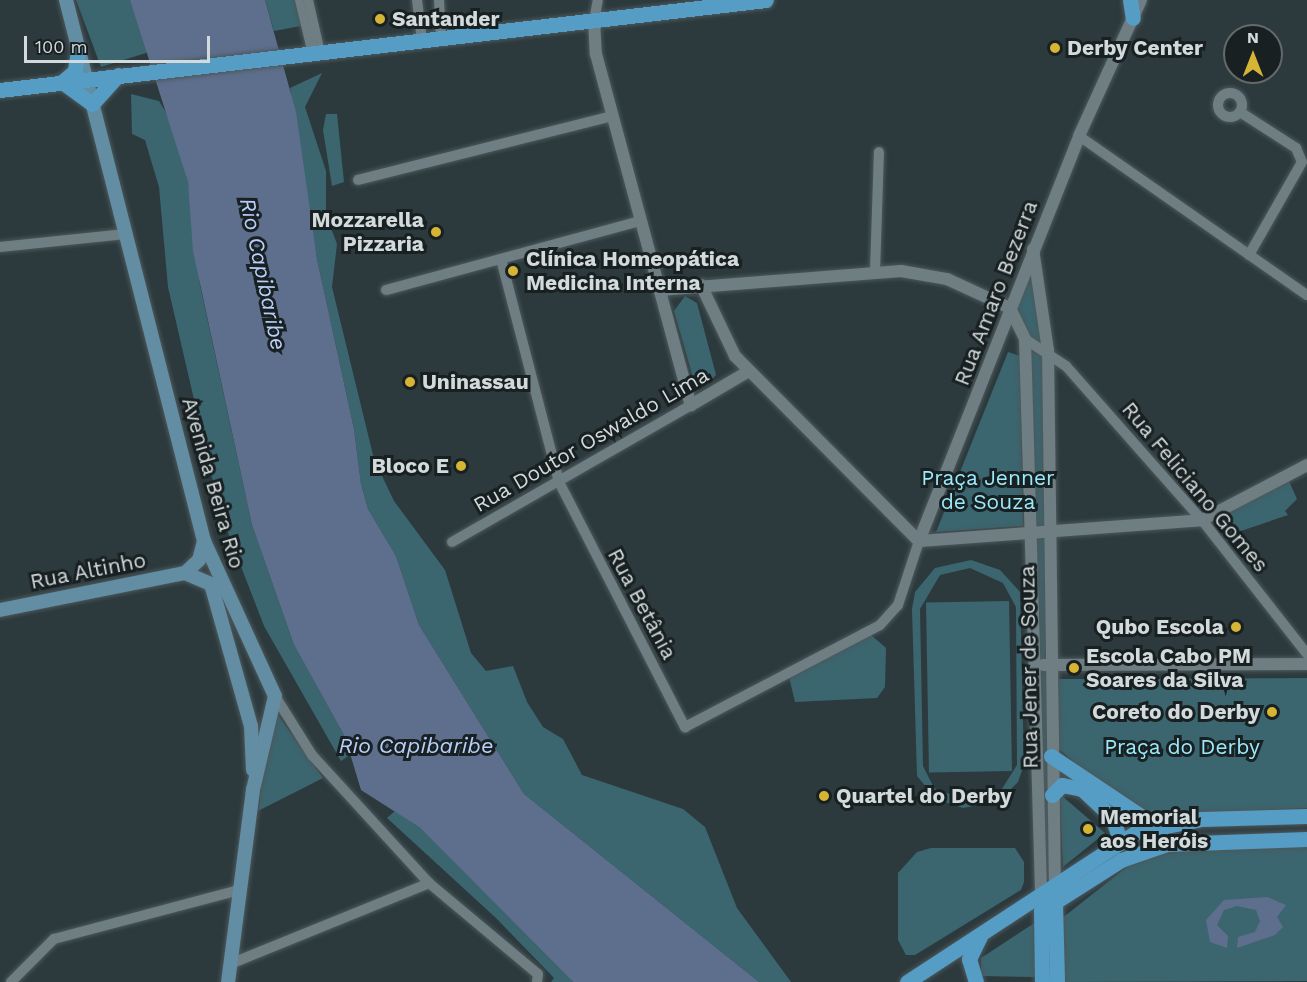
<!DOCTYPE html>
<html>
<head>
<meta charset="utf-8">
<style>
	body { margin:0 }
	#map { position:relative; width:1307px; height:982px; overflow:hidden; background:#2c3a3e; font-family:"Work Sans",sans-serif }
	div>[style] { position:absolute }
	.green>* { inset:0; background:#3b6670; transform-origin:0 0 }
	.water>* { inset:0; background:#5e6f8d }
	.roads { filter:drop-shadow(0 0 2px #4c585b) drop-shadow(0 0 2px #4c585b) }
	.pedestrian>* { height:8px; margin:-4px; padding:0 4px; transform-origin:4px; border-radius:4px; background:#6e7e82 }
	.minor>* { height:10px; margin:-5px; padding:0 5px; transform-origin:5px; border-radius:5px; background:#6e7e82 }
	.minor>.ring { margin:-5px; padding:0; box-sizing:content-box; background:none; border:10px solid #6e7e82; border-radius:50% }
	.tertiary>* { height:12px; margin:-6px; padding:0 6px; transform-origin:6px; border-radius:6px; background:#6e7e82 }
	.secondary>* { height:14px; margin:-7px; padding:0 7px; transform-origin:7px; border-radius:7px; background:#628da3 }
	.primary>* { height:15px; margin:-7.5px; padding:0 7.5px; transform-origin:7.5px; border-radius:7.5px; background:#559dc4 }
	.dots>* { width:16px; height:16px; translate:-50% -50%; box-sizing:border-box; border:3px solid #192022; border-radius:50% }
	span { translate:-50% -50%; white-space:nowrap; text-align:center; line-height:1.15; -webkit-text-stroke:6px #192022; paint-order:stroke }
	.poi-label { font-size:21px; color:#d2dadc; font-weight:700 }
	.left { translate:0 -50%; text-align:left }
	.right { translate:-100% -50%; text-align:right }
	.street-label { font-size:21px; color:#d2dadc }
	.park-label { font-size:21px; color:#9aeafc }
	.water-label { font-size:22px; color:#b7cffa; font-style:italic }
	.north { position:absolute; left:1223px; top:24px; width:60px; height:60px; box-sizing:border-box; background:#192022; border:2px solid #636a6c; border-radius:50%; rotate:0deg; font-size:16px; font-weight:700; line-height:24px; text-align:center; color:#d2dadc }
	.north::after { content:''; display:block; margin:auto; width:21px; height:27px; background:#d6b534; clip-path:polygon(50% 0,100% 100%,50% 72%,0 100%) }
	.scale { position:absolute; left:24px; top:36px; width:186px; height:27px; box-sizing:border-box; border:3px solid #d2dadc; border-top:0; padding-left:8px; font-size:18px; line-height:21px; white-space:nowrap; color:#d2dadc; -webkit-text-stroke:4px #192022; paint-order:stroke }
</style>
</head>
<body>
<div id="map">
	<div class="green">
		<div style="clip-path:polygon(76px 0,130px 0,149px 52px,101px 67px)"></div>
		<div style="clip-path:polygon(265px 0,313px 0,317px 23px,274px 31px)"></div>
		<div style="clip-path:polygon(322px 73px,305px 107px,326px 171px,326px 215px,337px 244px,332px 287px,374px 459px,394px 501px,445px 570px,471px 653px,486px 671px,513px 666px,527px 702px,543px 727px,563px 739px,582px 775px,683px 809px,705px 827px,737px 908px,791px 982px,759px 982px,524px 794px,419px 625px,396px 556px,368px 509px,361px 484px,354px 429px,317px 259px,290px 88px)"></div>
		<div style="clip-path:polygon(131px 94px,159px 101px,170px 119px,188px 182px,200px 285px,252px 525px,294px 645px,345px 737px,350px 755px,341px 761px,264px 626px,220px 512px,168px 287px,159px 187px,145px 140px,132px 134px)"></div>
		<div style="clip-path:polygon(326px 114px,337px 114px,344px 182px,332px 186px,323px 130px)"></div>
		<div style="clip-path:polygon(1027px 269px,1040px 272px,1048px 534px,1045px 657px,1055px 882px,1041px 892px,1026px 337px,1012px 309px)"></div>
		<div style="clip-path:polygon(685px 296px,697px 303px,716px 375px,706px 386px,694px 381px,674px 311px)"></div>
		<div style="clip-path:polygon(1008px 352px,1020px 356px,1023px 526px,936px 532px)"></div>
		<div style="clip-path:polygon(1288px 479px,1297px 499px,1285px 511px,1288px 515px,1229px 535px,1210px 518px)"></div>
		<div style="clip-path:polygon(evenodd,971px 560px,1000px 570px,1020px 592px,1024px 765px,1018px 782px,999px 801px,963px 808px,936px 799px,917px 776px,912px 609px,915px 592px,935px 568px,971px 560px,970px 568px,1003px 583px,1016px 607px,1017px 765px,1000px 792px,968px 801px,934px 788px,923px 766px,920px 609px,940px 575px,970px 568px)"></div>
		<div style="left:1009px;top:601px;width:170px;height:83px;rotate:89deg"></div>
		<div style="clip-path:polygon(871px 635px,886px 648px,885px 687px,877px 698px,795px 702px,789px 677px)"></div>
		<div style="clip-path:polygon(1307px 678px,1307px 808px,1136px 816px,1059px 749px,1059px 679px)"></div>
		<div style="clip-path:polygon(278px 715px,323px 778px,258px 811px,263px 771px)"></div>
		<div style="clip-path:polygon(1062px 796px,1105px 833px,1063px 867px,1060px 799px)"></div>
		<div style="clip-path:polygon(395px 811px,419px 827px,573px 982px,551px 982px,554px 978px,496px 918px,387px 818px)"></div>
		<div style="clip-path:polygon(1307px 846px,1307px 981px,1062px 982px,1061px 919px,1128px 866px,1170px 850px)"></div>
		<div style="clip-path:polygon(931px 848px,1015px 848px,1024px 862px,1024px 882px,1021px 890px,915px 955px,906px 955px,898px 940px,898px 873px,917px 852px)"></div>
		<div style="clip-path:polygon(1036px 922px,1035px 977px,981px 976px,981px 958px)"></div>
	</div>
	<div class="water">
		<div style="clip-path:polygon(130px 0,265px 0,296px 112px,317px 259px,354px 429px,361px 484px,368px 509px,396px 556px,419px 625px,524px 794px,759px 982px,573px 982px,419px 827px,361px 790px,345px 737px,294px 645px,252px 525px,193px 251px,188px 182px)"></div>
		<div style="clip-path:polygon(1267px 897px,1286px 905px,1277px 917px,1283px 927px,1275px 935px,1237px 948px,1238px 937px,1255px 932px,1260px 921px,1256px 910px,1237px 906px,1224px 910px,1217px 925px,1228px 936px,1227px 948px,1210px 942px,1206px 920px,1224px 900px)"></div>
	</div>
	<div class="roads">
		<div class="pedestrian">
			<div style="left:299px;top:0;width:56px;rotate:76.5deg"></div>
		</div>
		<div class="minor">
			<div style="left:308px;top:0;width:54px;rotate:77.2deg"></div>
			<div style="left:417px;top:0;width:41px;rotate:83deg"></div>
			<div style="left:439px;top:0;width:38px;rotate:87deg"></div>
			<div style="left:594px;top:20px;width:20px;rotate:-79deg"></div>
			<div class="ring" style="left:1218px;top:93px;width:14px;height:14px"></div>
			<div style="left:1240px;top:112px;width:67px;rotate:32.7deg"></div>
			<div style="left:1296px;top:148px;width:15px;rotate:67deg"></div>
			<div style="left:1302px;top:162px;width:107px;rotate:119.7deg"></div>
			<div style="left:1079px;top:136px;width:278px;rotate:34.9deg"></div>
			<div style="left:358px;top:180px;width:263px;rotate:-14.1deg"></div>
			<div style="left:0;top:247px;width:126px;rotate:-5.9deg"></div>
			<div style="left:501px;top:259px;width:230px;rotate:75.4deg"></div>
			<div style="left:559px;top:482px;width:276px;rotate:62.8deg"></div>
			<div style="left:685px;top:727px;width:220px;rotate:-27.6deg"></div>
			<div style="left:880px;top:625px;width:27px;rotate:-48deg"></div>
			<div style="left:898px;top:605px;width:67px;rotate:-71.8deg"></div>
			<div style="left:875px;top:271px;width:119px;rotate:-88.1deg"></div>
			<div style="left:386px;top:290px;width:263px;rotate:-15.2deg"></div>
			<div style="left:1025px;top:339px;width:49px;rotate:33.4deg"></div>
			<div style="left:1066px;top:366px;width:205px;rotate:48.6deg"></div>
			<div style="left:1202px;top:520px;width:170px;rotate:51.9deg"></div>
			<div style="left:452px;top:542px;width:275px;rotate:-29.8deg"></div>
			<div style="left:275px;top:696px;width:70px;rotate:57.9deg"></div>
			<div style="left:312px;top:755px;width:173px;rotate:47.6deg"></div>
			<div style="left:429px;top:883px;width:142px;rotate:39.9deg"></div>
			<div style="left:538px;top:974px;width:8px;rotate:97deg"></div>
			<div style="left:230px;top:964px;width:215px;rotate:-22.1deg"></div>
			<div style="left:11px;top:982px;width:61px;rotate:-45deg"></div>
			<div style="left:54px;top:939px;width:192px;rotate:-14.8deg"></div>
		</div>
		<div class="tertiary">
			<div style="left:594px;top:20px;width:34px;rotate:87deg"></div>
			<div style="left:596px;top:54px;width:364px;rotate:74.9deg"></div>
			<div style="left:691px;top:405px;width:67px;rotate:-30.4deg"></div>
			<div style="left:1033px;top:249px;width:102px;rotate:81.6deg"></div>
			<div style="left:1048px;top:350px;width:541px;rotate:89.26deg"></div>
			<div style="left:701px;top:285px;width:79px;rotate:64.4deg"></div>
			<div style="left:735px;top:356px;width:261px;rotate:45.2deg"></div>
			<div style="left:659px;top:290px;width:243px;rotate:-4.5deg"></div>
			<div style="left:901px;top:271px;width:47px;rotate:9.9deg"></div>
			<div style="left:947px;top:279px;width:69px;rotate:24.7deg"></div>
			<div style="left:1010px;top:308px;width:34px;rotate:64deg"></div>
			<div style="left:1025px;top:339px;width:553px;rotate:88.34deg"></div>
			<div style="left:919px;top:541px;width:435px;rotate:-68.4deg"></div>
			<div style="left:1079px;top:136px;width:149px;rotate:-65.5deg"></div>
			<div style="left:919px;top:541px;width:284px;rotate:-4.2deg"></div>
			<div style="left:1202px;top:520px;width:119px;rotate:-27.6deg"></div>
			<div style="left:1043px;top:665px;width:264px;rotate:-0.2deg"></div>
		</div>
		<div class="secondary">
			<div style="left:66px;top:0;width:558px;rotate:75.69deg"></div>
			<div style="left:204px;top:541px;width:170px;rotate:65.4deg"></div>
			<div style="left:275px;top:696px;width:97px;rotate:103.2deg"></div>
			<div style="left:253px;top:790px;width:194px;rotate:97.4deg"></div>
			<div style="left:185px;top:573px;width:28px;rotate:23deg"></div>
			<div style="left:211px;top:584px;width:148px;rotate:74.3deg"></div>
			<div style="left:251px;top:726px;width:44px;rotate:87.4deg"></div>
			<div style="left:0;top:610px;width:189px;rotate:-11.3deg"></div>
			<div style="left:185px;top:573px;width:19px;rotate:-43deg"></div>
			<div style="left:199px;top:560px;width:20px;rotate:-75deg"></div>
		</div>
		<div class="primary">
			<div style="left:1130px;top:0;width:18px;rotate:81deg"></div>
			<div style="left:78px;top:51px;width:20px;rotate:99deg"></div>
			<div style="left:75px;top:71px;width:17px;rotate:140deg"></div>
			<div style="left:62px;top:82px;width:37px;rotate:36deg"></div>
			<div style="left:92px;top:104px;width:39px;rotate:-48deg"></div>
			<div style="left:0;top:90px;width:771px;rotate:-6.7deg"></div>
			<div style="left:1051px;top:756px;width:126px;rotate:33.7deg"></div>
			<div style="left:1052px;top:795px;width:14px;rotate:-45deg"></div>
			<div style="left:1062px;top:785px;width:20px;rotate:11deg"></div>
			<div style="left:1082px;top:789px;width:42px;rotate:43.1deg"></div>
			<div style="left:1113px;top:818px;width:25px;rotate:74deg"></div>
			<div style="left:1055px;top:903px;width:79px;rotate:88.5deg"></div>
			<div style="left:907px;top:982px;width:274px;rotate:-33.2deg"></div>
			<div style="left:1136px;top:832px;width:66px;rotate:-11.3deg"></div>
			<div style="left:1201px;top:819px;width:106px;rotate:-1.6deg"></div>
			<div style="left:976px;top:982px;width:24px;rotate:-107deg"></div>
			<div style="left:969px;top:959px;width:25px;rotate:-64deg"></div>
			<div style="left:1042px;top:982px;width:71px;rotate:-90.8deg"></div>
			<div style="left:1041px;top:911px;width:95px;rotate:-32.5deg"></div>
			<div style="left:1121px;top:860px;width:49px;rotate:-19.2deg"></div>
			<div style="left:1167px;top:844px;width:140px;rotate:-2deg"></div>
		</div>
	</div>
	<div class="dots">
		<div style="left:380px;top:19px;background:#d6b534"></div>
		<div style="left:1055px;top:48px;background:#d6b534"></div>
		<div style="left:436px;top:232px;background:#d6b534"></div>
		<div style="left:513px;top:271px;background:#d6b534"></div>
		<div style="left:410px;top:382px;background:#d6b534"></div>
		<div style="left:461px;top:466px;background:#d6b534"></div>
		<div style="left:1236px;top:627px;background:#d6b534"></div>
		<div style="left:1074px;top:668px;background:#d6b534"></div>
		<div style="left:1272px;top:712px;background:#d6b534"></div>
		<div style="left:824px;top:796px;background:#d6b534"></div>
		<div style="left:1088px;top:829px;background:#d6b534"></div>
	</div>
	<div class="poi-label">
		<span class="left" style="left:392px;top:19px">Santander</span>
		<span class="left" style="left:1067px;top:48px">Derby Center</span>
		<span class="right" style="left:424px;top:232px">Mozzarella<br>Pizzaria</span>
		<span class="left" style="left:526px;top:271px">Clínica Homeopática<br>Medicina Interna</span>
		<span class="left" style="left:422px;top:382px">Uninassau</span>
		<span class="right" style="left:449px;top:466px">Bloco E</span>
		<span class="right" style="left:1224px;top:627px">Qubo Escola</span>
		<span class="left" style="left:1086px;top:668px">Escola Cabo PM<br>Soares da Silva</span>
		<span class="right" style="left:1260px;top:712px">Coreto do Derby</span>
		<span class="left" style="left:836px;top:796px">Quartel do Derby</span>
		<span class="left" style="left:1100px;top:829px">Memorial<br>aos Heróis</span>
	</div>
	<div class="street-label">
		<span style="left:996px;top:293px;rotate:-69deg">Rua Amaro Bezerra</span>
		<span style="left:591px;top:440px;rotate:-30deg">Rua Doutor Oswaldo Lima</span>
		<span style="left:213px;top:483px;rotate:74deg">Avenida Beira Rio</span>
		<span style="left:1195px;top:487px;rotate:50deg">Rua Feliciano Gomes</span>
		<span style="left:88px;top:571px;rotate:-11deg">Rua Altinho</span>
		<span style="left:642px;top:604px;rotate:62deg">Rua Betânia</span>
		<span style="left:1029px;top:667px;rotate:-91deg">Rua Jener de Souza</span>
	</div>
	<div class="park-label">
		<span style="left:988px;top:490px">Praça Jenner<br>de Souza</span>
		<span style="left:1182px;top:747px">Praça do Derby</span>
	</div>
	<div class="water-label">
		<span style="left:263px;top:274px;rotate:78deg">Rio Capibaribe</span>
		<span style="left:416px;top:746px">Rio Capibaribe</span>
	</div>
	<div class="north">N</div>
	<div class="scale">100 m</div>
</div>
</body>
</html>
